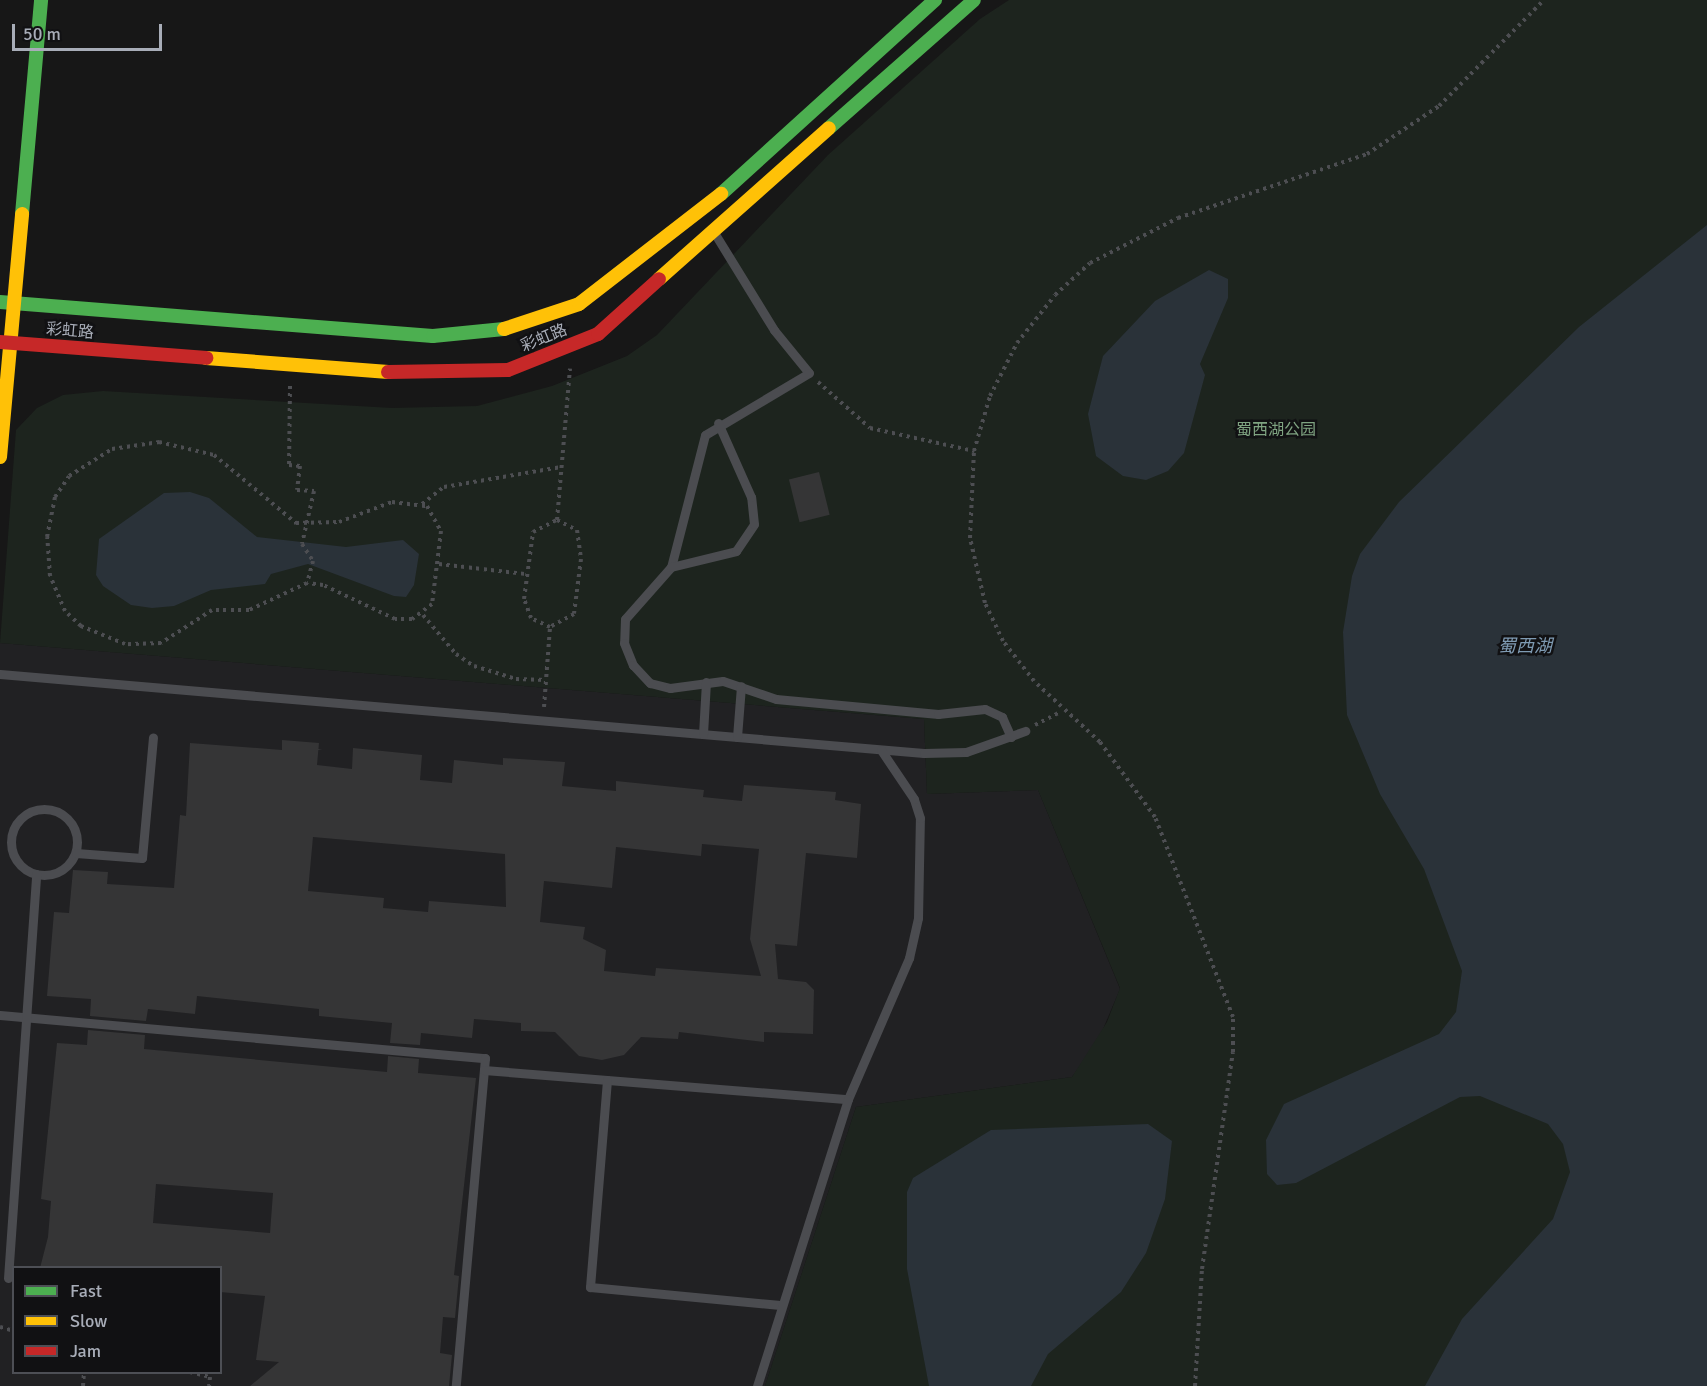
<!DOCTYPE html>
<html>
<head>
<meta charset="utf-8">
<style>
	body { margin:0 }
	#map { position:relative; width:1707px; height:1386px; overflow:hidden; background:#171717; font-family:Signika,"Noto Sans SC",sans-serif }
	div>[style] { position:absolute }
	.built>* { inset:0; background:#212123 }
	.green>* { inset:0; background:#1d241e }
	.water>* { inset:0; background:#2a3239 }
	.building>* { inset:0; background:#353536; transform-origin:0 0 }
	.path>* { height:4px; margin-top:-2px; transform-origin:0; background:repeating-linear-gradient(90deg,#4d4e52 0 3px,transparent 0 7.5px) }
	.lane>* { height:9px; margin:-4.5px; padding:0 4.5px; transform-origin:4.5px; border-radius:4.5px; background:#4b4c50 }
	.lane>.ring { margin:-4.5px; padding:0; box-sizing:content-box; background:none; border:9px solid #4b4c50; border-radius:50% }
	.fast>* { height:14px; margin:-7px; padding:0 7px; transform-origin:7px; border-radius:7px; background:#4caf50 }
	.slow>* { height:14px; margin:-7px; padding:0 7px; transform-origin:7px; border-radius:7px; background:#ffc107 }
	.jam>* { height:14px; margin:-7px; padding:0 7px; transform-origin:7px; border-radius:7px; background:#c62828 }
	span { translate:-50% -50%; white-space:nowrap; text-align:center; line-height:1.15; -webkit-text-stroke:5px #111113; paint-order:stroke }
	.street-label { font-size:16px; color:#a8adb8 }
	.park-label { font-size:16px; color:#7fa381 }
	.water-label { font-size:18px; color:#7f9bb3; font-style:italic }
	.legend { position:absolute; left:12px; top:1266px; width:210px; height:108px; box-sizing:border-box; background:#111113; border:2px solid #4d4f55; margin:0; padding:8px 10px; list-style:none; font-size:18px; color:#a8adb8 }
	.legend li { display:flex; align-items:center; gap:12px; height:30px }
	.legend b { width:30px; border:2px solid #4d4f55 }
	.scale { position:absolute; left:12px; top:24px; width:150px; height:27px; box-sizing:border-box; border:3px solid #a8adb8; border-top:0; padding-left:8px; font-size:18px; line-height:21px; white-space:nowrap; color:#a8adb8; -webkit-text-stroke:4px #111113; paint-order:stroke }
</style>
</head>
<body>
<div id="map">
	<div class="built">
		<div style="clip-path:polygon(evenodd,0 643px,924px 719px,927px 794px,1038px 790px,1120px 989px,1097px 1043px,1072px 1077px,856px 1107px,765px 1386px,0 1386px,0 643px,14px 1268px,220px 1268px,220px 1372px,14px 1372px,14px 1268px)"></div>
	</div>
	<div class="green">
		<div style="clip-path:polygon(1009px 0,1707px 0,1707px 1386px,765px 1386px,856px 1107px,1072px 1077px,1107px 1022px,1120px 988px,1038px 790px,927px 794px,924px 719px,0 643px,16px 430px,37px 408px,63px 395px,103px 391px,392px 408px,477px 406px,552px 386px,627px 356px,657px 335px,828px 155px,980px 19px)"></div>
	</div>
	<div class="water">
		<div style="clip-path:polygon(1707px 225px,1707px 1386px,1425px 1386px,1462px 1319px,1553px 1219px,1570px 1172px,1563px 1144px,1548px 1124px,1480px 1096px,1460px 1097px,1296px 1183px,1277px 1185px,1267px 1174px,1266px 1140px,1284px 1104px,1439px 1034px,1456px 1012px,1462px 971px,1424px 869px,1380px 794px,1347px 715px,1343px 632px,1352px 576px,1360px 554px,1399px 502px,1579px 327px)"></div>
		<div style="clip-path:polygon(1209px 270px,1228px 279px,1228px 298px,1200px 364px,1205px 375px,1184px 453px,1168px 471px,1146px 480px,1123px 476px,1096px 456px,1088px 414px,1103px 356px,1155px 301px)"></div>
		<div style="clip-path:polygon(190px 492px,209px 498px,257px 537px,346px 547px,403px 540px,419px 554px,414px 585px,406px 597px,394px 596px,308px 564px,271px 574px,265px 584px,211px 590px,174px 606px,152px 608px,131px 605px,103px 586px,96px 575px,99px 539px,164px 493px)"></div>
		<div style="clip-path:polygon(1148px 1124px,1172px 1141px,1165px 1199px,1146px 1253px,1121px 1292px,1048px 1354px,1031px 1386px,929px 1386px,907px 1269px,907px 1192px,913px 1178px,991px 1130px)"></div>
	</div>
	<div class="building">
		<div style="left:819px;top:472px;width:44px;height:31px;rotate:76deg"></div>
		<div style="clip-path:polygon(evenodd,282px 740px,319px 743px,317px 765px,352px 769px,353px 748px,422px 755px,420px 780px,452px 783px,454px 760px,503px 765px,503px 758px,565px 762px,562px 786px,616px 791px,616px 781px,704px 790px,703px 797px,742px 801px,744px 785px,836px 792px,835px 800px,861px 804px,857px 858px,806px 853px,797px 946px,775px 944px,778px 979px,806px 982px,814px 990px,813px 1034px,764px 1032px,764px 1042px,679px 1032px,678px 1039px,641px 1037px,624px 1055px,602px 1060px,579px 1056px,555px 1032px,521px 1031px,521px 1023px,474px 1019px,472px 1038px,421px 1033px,420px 1045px,390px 1043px,392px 1023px,319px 1016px,319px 1009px,197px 996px,195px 1014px,148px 1009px,146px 1021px,90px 1016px,91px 999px,47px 996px,54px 912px,69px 913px,73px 870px,108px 872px,107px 884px,174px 888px,180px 815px,186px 816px,190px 743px,282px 750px,282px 740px,313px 837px,505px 854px,506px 907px,429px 901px,428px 912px,383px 908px,384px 898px,308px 891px,313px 837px,282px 740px,702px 844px,759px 849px,750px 939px,761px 976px,656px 968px,655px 976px,604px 971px,606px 950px,583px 939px,585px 927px,540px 922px,544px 881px,612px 888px,616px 847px,701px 856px,702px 844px)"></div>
		<div style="clip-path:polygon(evenodd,88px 1030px,145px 1035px,144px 1049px,387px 1072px,388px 1056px,419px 1059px,418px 1073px,476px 1078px,454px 1275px,459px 1276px,455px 1318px,443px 1317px,440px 1353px,452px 1355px,449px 1386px,250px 1386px,279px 1362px,256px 1360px,265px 1296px,220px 1292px,220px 1268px,40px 1268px,48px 1237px,51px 1201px,41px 1199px,57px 1043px,87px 1045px,88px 1030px,156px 1184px,273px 1193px,270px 1233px,153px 1223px,156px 1184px)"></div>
	</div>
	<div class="path">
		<div style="left:818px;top:382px;width:69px;rotate:41.5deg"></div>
		<div style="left:870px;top:428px;width:107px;rotate:12.5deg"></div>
		<div style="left:290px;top:386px;width:79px;rotate:90.7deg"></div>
		<div style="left:289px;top:465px;width:11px;rotate:5deg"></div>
		<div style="left:300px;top:466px;width:24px;rotate:97deg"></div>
		<div style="left:297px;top:490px;width:17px;rotate:3deg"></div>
		<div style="left:314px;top:491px;width:54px;rotate:102.8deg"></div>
		<div style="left:302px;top:544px;width:20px;rotate:57deg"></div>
		<div style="left:313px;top:561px;width:23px;rotate:105deg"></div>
		<div style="left:159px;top:442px;width:57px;rotate:13.3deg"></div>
		<div style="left:214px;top:455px;width:107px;rotate:39.7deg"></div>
		<div style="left:296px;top:523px;width:43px;rotate:-1.3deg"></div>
		<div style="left:339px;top:522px;width:57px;rotate:-20.7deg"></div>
		<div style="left:392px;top:502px;width:35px;rotate:7deg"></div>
		<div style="left:427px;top:506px;width:29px;rotate:61deg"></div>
		<div style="left:441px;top:531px;width:74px;rotate:97deg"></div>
		<div style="left:432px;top:604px;width:25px;rotate:143deg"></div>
		<div style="left:412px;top:619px;width:17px;rotate:180deg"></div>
		<div style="left:395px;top:619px;width:80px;rotate:-154.7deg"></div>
		<div style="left:323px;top:585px;width:16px;rotate:-173deg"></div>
		<div style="left:307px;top:583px;width:64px;rotate:155deg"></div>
		<div style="left:249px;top:610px;width:37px;rotate:180deg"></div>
		<div style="left:212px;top:610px;width:61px;rotate:147.1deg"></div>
		<div style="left:161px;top:643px;width:36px;rotate:178deg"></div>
		<div style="left:125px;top:644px;width:48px;rotate:-157.8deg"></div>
		<div style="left:81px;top:626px;width:22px;rotate:-137deg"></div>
		<div style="left:65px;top:611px;width:38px;rotate:-113deg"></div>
		<div style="left:50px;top:576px;width:39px;rotate:-94deg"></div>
		<div style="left:47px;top:537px;width:41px;rotate:-78.7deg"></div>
		<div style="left:55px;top:497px;width:25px;rotate:-56deg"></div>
		<div style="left:69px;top:476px;width:51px;rotate:-32.1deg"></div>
		<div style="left:112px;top:449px;width:48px;rotate:-8.5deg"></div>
		<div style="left:422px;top:504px;width:28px;rotate:-38deg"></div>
		<div style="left:444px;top:487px;width:119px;rotate:-9.7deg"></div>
		<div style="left:557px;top:520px;width:22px;rotate:27deg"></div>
		<div style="left:577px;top:530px;width:29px;rotate:82deg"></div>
		<div style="left:581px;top:559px;width:55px;rotate:97.3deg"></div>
		<div style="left:574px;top:614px;width:27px;rotate:152deg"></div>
		<div style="left:550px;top:627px;width:21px;rotate:-155deg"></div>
		<div style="left:531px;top:618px;width:20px;rotate:-110deg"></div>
		<div style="left:524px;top:599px;width:68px;rotate:-82.3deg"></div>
		<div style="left:533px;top:532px;width:27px;rotate:-27deg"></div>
		<div style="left:557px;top:520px;width:152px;rotate:-85.1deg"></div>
		<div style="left:439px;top:564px;width:88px;rotate:6.6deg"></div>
		<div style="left:423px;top:615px;width:51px;rotate:49.8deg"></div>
		<div style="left:456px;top:654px;width:22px;rotate:34deg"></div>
		<div style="left:474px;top:666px;width:44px;rotate:17.2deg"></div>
		<div style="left:516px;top:679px;width:30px;rotate:2deg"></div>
		<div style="left:544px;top:707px;width:80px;rotate:-85.7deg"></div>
		<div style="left:1035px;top:725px;width:29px;rotate:-27deg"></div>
		<div style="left:0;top:1327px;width:15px;rotate:16deg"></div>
		<div style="left:190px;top:1372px;width:21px;rotate:14deg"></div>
		<div style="left:210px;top:1377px;width:9px;rotate:96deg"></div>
		<div style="left:83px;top:1386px;width:14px;rotate:-86deg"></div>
		<div style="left:1195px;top:1386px;width:117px;rotate:-86.6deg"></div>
		<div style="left:1202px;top:1269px;width:219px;rotate:-81.9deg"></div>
		<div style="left:1233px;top:1052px;width:35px;rotate:-90deg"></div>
		<div style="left:1233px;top:1017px;width:215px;rotate:-111.3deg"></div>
		<div style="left:1155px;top:817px;width:93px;rotate:-126.3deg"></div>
		<div style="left:1100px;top:742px;width:90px;rotate:-137.3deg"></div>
		<div style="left:1034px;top:681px;width:51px;rotate:-127.8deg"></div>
		<div style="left:1003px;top:641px;width:42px;rotate:-115.3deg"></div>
		<div style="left:985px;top:603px;width:67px;rotate:-103deg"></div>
		<div style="left:970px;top:538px;width:87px;rotate:-87.4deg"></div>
		<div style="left:974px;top:451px;width:57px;rotate:-73.8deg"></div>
		<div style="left:990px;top:396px;width:59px;rotate:-63deg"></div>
		<div style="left:1017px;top:343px;width:61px;rotate:-51.6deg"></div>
		<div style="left:1055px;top:295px;width:47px;rotate:-42.4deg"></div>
		<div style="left:1090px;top:263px;width:99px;rotate:-27.1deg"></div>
		<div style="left:1178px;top:218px;width:200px;rotate:-18.7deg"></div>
		<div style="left:1367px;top:154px;width:87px;rotate:-33.7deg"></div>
		<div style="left:1439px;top:106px;width:149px;rotate:-45.3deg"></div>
	</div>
	<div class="lane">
		<div style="left:715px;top:234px;width:113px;rotate:58.4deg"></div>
		<div style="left:774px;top:330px;width:55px;rotate:50.9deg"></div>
		<div style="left:809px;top:373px;width:121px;rotate:149.2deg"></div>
		<div style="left:705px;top:435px;width:136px;rotate:104.4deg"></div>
		<div style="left:671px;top:567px;width:69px;rotate:131.5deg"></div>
		<div style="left:625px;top:619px;width:24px;rotate:92deg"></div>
		<div style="left:624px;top:643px;width:24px;rotate:68deg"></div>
		<div style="left:633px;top:665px;width:25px;rotate:47deg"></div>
		<div style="left:650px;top:683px;width:21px;rotate:14deg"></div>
		<div style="left:670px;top:688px;width:53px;rotate:-7.5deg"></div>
		<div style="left:723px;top:681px;width:56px;rotate:18.8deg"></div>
		<div style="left:776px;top:699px;width:163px;rotate:5.3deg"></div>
		<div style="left:938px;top:714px;width:47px;rotate:-6.1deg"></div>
		<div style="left:985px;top:709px;width:19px;rotate:25deg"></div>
		<div style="left:1002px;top:717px;width:22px;rotate:66deg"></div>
		<div style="left:671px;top:567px;width:67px;rotate:-13.8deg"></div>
		<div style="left:736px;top:551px;width:32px;rotate:-56deg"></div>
		<div style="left:754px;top:524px;width:27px;rotate:-96deg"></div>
		<div style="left:751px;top:497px;width:81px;rotate:-114deg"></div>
		<div style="left:0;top:674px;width:927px;rotate:4.89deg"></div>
		<div style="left:924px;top:753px;width:42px;rotate:-1.4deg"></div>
		<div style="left:966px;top:752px;width:63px;rotate:-19.6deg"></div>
		<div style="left:703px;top:734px;width:52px;rotate:-86.7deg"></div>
		<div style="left:737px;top:737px;width:51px;rotate:-85.5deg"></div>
		<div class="ring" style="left:11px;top:809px;width:57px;height:57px"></div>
		<div style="left:76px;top:853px;width:66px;rotate:4.3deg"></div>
		<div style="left:142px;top:858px;width:121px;rotate:-84.8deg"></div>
		<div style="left:0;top:1015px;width:487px;rotate:5.1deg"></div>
		<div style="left:485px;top:1058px;width:329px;rotate:95.1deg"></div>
		<div style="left:484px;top:1070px;width:365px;rotate:4.6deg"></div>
		<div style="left:848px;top:1099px;width:154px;rotate:-66.6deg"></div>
		<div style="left:909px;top:958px;width:41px;rotate:-77.3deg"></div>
		<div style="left:918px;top:918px;width:100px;rotate:-88.9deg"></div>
		<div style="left:920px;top:818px;width:20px;rotate:-108deg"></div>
		<div style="left:914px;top:799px;width:59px;rotate:-124deg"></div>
		<div style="left:607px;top:1080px;width:208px;rotate:94.7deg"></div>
		<div style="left:590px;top:1287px;width:191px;rotate:5.4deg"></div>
		<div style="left:8px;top:1278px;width:405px;rotate:-86deg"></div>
		<div style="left:757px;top:1386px;width:301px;rotate:-72.4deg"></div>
	</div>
	<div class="fast">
		<div style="left:829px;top:128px;width:193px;rotate:-41.4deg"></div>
		<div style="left:721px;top:194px;width:289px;rotate:-42.2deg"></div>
		<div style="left:22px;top:214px;width:215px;rotate:-84.9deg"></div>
		<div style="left:0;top:302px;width:434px;rotate:4.5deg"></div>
		<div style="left:433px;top:336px;width:71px;rotate:-5.6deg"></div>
	</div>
	<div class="slow">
		<div style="left:659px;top:279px;width:227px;rotate:-41.6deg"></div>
		<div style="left:504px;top:329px;width:79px;rotate:-18.4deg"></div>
		<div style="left:579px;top:304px;width:180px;rotate:-37.8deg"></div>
		<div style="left:206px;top:358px;width:183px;rotate:4.4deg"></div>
		<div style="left:0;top:457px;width:244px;rotate:-84.8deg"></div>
	</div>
	<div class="jam">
		<div style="left:0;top:342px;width:207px;rotate:4.4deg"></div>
		<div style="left:388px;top:372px;width:120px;rotate:-1deg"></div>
		<div style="left:508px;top:370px;width:97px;rotate:-21.8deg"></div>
		<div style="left:598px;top:334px;width:82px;rotate:-42deg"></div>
	</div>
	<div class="street-label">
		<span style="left:70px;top:331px;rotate:5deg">彩虹路</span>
		<span style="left:544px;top:338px;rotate:-22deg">彩虹路</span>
	</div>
	<div class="park-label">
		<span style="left:1276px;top:430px">蜀西湖公园</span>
	</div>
	<div class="water-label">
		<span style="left:1525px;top:646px">蜀西湖</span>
	</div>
	<ul class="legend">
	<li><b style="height:8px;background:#4caf50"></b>Fast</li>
	<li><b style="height:8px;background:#ffc107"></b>Slow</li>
	<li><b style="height:8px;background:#c62828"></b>Jam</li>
	</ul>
	<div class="scale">50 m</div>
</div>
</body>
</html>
